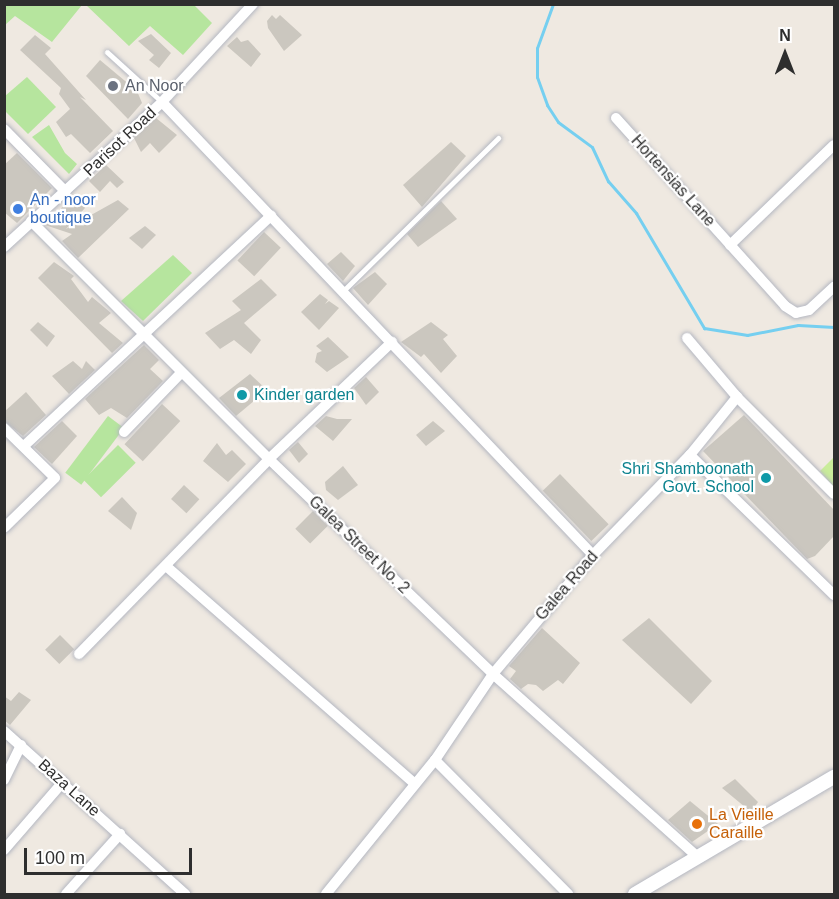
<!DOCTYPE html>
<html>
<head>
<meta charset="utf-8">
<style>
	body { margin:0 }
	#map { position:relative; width:839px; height:899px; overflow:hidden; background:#efe9e1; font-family:Helvetica,sans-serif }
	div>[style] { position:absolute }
	.green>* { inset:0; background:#b6e59e; transform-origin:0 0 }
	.pitch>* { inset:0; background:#c9ec9a }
	.stream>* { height:3px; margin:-1.5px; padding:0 1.5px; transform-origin:1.5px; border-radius:1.5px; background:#75cff0 }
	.building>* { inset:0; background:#cbc7bf; transform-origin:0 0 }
	.roads { filter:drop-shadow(0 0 2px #b4b7c1) drop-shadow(0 0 2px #b4b7c1) }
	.service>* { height:5px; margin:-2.5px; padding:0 2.5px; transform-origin:2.5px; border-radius:2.5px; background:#fff }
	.minor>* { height:10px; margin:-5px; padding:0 5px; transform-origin:5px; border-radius:5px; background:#fff }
	.tertiary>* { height:14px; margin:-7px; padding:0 7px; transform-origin:7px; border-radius:7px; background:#fff }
	.dots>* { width:16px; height:16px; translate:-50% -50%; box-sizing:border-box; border:3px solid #fff; border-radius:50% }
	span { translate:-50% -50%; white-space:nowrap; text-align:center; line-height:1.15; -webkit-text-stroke:4.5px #fff; paint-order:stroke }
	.worship-label { font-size:16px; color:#5b616d }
	.left { translate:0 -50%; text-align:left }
	.street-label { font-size:16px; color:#2e2e2e }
	.shop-label { font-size:16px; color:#366cbe }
	.culture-label { font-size:16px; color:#0d838f }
	.right { translate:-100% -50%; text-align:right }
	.food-label { font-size:16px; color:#c56008 }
	.frame { position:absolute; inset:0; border:6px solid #2e2e2e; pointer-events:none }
	.north { position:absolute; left:755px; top:24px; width:60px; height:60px; -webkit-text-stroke:4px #fff; paint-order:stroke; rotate:0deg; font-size:16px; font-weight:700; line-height:24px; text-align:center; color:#2e2e2e }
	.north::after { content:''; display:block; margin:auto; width:21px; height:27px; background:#2e2e2e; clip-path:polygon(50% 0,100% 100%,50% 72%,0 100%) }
	.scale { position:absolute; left:24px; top:848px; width:168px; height:27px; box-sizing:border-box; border:3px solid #2e2e2e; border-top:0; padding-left:8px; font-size:18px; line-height:21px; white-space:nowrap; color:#2e2e2e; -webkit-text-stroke:4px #fff; paint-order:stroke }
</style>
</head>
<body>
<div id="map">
	<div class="green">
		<div style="clip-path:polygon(5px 4px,82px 4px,82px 5px,52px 42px,15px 16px,5px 25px)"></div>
		<div style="clip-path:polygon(86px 5px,194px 5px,212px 23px,183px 55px,150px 26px,129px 46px)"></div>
		<div style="clip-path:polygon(27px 77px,56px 107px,28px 134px,4px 110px,5px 96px)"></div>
		<div style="clip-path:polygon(49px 125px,65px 153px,77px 164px,69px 174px,32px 137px)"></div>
		<div style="clip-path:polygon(173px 255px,192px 273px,143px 321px,121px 301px)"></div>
		<div style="left:108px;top:416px;width:20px;height:71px;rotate:37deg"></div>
		<div style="left:118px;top:445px;width:25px;height:49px;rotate:45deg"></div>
	</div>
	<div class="pitch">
		<div style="clip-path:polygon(834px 457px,834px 487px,820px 471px)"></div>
	</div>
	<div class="stream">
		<div style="left:553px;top:4px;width:47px;rotate:110deg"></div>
		<div style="left:537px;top:48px;width:29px;rotate:90deg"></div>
		<div style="left:537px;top:77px;width:30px;rotate:70deg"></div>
		<div style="left:547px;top:105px;width:20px;rotate:57deg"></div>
		<div style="left:558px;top:122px;width:42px;rotate:36.3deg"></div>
		<div style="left:592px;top:147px;width:38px;rotate:65deg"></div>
		<div style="left:608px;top:181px;width:43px;rotate:48.8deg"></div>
		<div style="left:636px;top:213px;width:134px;rotate:59.4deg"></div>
		<div style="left:704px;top:328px;width:44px;rotate:9.2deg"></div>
		<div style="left:747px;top:335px;width:52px;rotate:-11.1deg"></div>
		<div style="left:798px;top:325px;width:36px;rotate:3deg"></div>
	</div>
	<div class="building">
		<div style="clip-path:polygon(272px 15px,276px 19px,280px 15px,302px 35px,284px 51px,268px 28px,267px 21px)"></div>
		<div style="clip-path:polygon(151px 34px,171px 53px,159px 68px,149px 60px,154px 55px,138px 41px)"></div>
		<div style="clip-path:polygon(35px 35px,51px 48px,45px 54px,86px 100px,80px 97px,113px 131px,90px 153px,71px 134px,66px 137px,56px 122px,70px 109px,59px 94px,61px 88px,20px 50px)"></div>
		<div style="clip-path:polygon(237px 37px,241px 42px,248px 40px,261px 54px,251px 67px,227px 46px)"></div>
		<div style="clip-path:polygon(100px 60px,137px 91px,142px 103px,128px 119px,86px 76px)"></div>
		<div style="clip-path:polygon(156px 118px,177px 135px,159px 153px,150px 143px,141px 152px,134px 138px)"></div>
		<div style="clip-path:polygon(451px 142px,466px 156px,422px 207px,403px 185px)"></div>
		<div style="clip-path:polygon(17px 153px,52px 188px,17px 223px,4px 212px,4px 165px)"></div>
		<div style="clip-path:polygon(106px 165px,124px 182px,117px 188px,110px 181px,100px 192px,89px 181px)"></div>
		<div style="clip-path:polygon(74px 195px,85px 208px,66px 229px,118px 200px,129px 209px,78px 258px,62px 241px,72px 234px,45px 225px)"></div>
		<div style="clip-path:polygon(441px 201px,457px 219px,418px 247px,407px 234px)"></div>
		<div style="clip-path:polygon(145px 226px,156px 235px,142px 249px,129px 238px)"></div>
		<div style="left:264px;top:232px;width:23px;height:39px;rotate:43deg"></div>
		<div style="clip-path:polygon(341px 252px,355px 266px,343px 281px,327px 264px)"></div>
		<div style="clip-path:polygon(54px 262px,74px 276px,71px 279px,88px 302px,92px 297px,111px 313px,99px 323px,123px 343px,112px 353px,38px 278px)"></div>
		<div style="clip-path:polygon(375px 272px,387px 284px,368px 305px,353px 288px)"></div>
		<div style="clip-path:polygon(261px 279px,277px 295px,244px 323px,261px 340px,251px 354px,234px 340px,220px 349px,205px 333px,241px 310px,232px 301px)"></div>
		<div style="clip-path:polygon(320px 294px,328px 300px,325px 304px,329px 301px,339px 308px,319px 330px,301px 312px)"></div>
		<div style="clip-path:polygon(38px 322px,55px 336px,47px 347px,30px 330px)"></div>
		<div style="clip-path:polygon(431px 322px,448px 335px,443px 339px,457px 356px,441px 373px,424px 354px,421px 357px,401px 342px)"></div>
		<div style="clip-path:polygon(328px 337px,349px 357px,327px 372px,315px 362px,317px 353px,322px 351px,316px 346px)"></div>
		<div style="clip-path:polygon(144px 345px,159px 360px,150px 369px,163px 381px,127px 418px,111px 408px,99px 415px,85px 399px)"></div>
		<div style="clip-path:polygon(73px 361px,82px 369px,86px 361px,95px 370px,69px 394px,52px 376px)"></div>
		<div style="clip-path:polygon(250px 374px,267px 390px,236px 416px,219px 398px)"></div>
		<div style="clip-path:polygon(366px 377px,379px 392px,366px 405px,354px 388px)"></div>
		<div style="clip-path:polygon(26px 392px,46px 415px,23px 436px,4px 421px,4px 412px)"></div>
		<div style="left:162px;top:404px;width:25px;height:55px;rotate:43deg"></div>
		<div style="clip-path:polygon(744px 415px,834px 510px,834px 536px,815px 556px,807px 559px,703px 451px)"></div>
		<div style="clip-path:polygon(326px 416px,337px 419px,352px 419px,333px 441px,315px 426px)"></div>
		<div style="clip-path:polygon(62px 421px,77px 436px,52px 464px,34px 447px)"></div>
		<div style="clip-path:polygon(433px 421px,445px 431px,426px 446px,416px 435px)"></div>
		<div style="clip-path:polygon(298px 442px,308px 454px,299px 463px,289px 450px)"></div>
		<div style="clip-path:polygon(217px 443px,226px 455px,232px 450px,246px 464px,228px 482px,203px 461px)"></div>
		<div style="clip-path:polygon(343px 466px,358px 485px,338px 500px,326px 490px,325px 482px)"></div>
		<div style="left:560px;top:474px;width:70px;height:24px;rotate:46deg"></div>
		<div style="left:184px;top:485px;width:21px;height:19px;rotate:43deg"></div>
		<div style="clip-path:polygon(122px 497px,137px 513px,131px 530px,108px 511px)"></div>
		<div style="left:313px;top:511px;width:21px;height:25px;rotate:45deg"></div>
		<div style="clip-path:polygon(649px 618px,712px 681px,691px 704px,622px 640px)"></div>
		<div style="clip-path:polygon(542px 628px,580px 663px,563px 684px,558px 680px,543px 691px,536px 685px,528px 684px,521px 689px,510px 679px,516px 671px,509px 666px)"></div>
		<div style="left:60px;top:635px;width:20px;height:21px;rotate:45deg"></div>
		<div style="clip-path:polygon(19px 692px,31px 700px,10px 725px,4px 720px,4px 696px,11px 701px)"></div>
		<div style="clip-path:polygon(735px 779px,758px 802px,751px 812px,722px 788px)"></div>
		<div style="clip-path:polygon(690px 801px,718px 824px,692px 842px,668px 820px)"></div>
	</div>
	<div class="roads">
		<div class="service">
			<div style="left:107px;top:52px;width:74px;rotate:42.3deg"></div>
			<div style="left:343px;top:291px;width:218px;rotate:-44.6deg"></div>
		</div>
		<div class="minor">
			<div style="left:162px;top:102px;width:625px;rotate:46.43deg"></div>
			<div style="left:616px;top:118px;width:253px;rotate:48deg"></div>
			<div style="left:785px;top:306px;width:13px;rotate:32deg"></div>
			<div style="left:796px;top:313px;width:13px;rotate:-13deg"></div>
			<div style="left:809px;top:310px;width:34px;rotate:-43deg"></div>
			<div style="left:4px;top:129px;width:88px;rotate:45.5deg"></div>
			<div style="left:31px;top:221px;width:337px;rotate:45deg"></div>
			<div style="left:269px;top:459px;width:310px;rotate:43.8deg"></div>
			<div style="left:493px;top:674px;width:275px;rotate:41.8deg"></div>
			<div style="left:730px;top:245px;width:144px;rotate:-43.9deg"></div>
			<div style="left:4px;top:247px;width:214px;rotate:-42.5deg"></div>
			<div style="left:162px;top:102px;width:134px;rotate:-47.1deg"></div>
			<div style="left:687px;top:338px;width:77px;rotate:49.7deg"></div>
			<div style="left:737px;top:397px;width:137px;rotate:45deg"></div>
			<div style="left:4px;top:428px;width:71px;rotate:44.4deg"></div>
			<div style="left:55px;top:478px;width:71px;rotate:135.6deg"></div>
			<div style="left:124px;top:432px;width:82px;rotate:-46deg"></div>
			<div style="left:24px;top:446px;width:338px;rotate:-43deg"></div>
			<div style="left:690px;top:455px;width:201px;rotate:44.2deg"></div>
			<div style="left:166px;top:566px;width:331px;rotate:41.2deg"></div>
			<div style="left:79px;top:654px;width:272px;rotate:-45.7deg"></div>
			<div style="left:269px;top:459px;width:170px;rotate:-43.6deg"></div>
			<div style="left:4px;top:731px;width:244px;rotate:42deg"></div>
			<div style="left:435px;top:760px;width:189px;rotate:45.2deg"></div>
			<div style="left:4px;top:780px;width:39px;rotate:-64deg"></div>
			<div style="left:4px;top:850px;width:90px;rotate:-49.1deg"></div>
			<div style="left:66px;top:894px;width:81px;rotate:-48deg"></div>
			<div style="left:326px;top:894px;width:173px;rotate:-50.9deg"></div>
			<div style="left:435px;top:760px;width:104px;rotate:-56deg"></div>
			<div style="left:493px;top:674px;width:155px;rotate:-50deg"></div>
			<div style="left:593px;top:555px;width:139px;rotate:-45.9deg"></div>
			<div style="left:690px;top:455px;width:75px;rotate:-51deg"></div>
		</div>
		<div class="tertiary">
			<div style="left:635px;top:894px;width:231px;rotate:-30.5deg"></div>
		</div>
	</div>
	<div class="dots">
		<div style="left:113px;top:86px;background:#6b7280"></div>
		<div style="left:18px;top:209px;background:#3f7fe0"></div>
		<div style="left:242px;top:395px;background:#0f9aa8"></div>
		<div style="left:766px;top:478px;background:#0f9aa8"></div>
		<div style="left:697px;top:824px;background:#e8710a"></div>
	</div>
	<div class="worship-label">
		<span class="left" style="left:125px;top:86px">An Noor</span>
	</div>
	<div class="street-label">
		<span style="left:120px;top:142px;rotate:-43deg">Parisot Road</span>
		<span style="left:673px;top:181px;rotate:48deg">Hortensias Lane</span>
		<span style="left:359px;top:545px;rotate:44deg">Galea Street No. 2</span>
		<span style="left:567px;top:586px;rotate:-49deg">Galea Road</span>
		<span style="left:69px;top:788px;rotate:42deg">Baza Lane</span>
	</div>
	<div class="shop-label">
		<span class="left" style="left:30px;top:209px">An - noor<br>boutique</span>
	</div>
	<div class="culture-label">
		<span class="left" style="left:254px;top:395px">Kinder garden</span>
		<span class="right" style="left:754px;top:478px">Shri Shamboonath<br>Govt. School</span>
	</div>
	<div class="food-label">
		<span class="left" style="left:709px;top:824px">La Vieille<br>Caraille</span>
	</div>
	<div class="frame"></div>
	<div class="north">N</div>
	<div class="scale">100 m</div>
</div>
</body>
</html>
